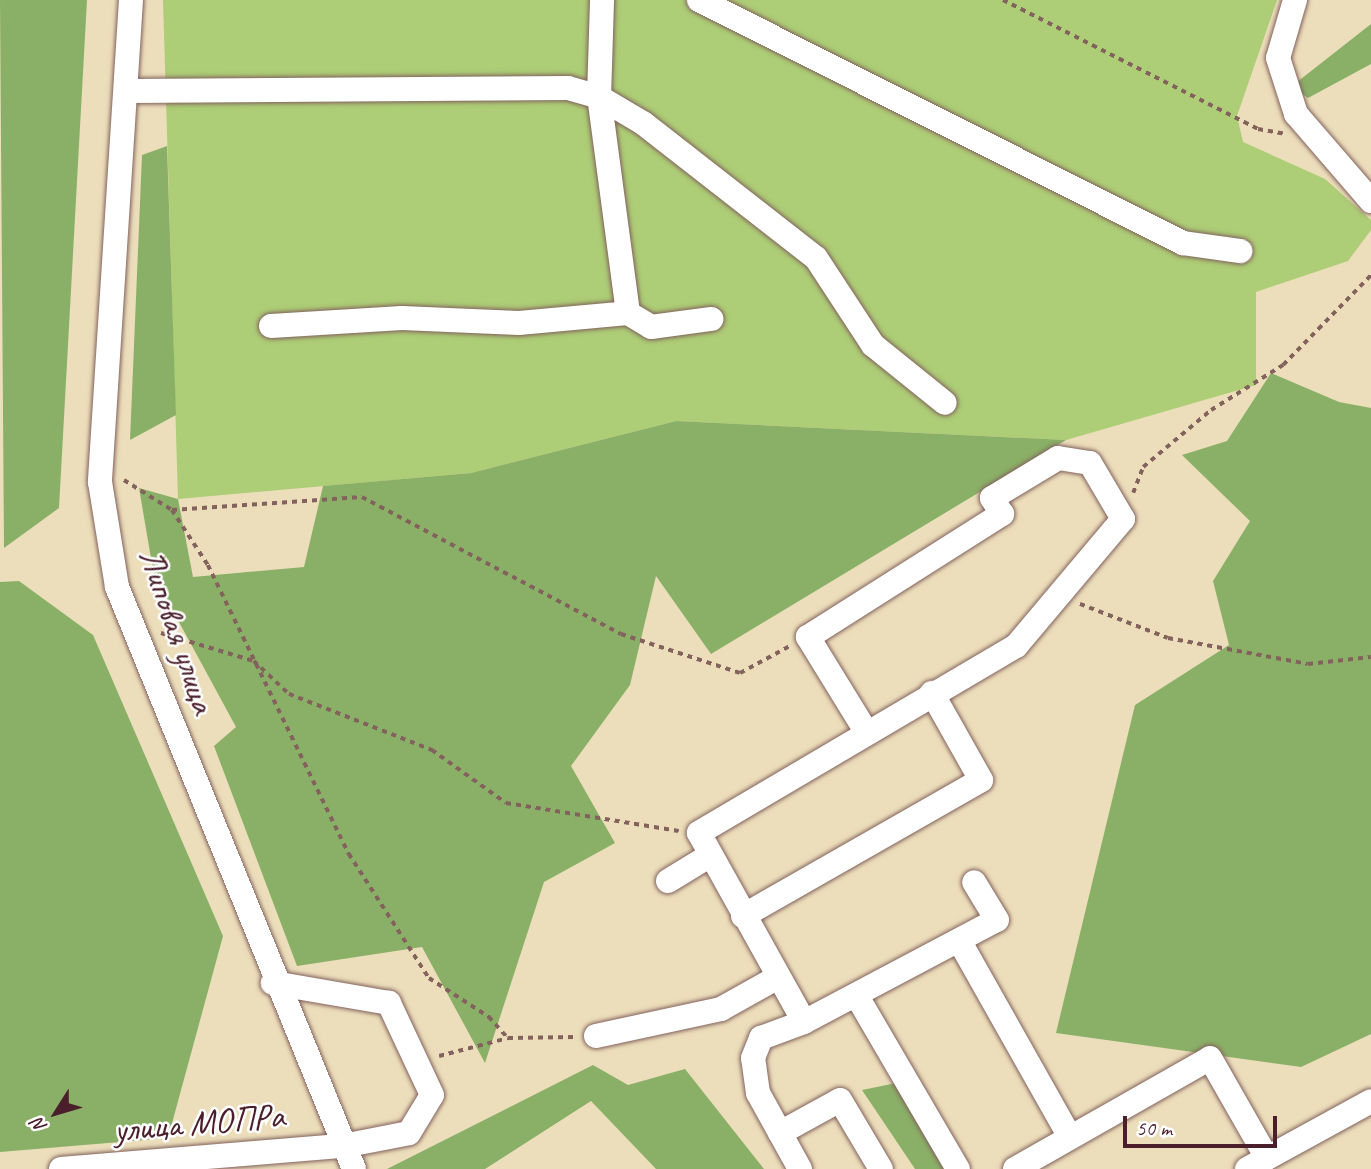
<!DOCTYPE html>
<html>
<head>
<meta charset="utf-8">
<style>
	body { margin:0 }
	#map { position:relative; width:1371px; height:1169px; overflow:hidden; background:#ecdebb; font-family:Caveat,sans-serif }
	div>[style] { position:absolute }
	.green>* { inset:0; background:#adcd76 }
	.forest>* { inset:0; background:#8ab067 }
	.path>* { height:3.5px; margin-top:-1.75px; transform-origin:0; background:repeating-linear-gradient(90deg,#83625d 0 5px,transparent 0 10px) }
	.roads { filter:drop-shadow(0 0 2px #83625d) drop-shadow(0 0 2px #83625d) }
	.minor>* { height:24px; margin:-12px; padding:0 12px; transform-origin:12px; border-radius:12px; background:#fff }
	span { translate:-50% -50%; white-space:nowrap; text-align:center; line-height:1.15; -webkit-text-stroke:5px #fff; paint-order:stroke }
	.street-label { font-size:35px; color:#4a1f2b }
	.north { position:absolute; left:21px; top:1078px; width:70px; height:70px; -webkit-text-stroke:5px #fff; paint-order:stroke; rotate:233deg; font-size:19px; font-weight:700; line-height:28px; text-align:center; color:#4a1f2b }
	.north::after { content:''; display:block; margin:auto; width:24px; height:32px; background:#4a1f2b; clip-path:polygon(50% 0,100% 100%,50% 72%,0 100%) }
	.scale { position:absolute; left:1123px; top:1116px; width:154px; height:32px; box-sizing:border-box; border:4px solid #4a1f2b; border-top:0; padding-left:9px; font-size:21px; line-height:24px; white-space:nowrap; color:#4a1f2b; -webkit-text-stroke:5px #fff; paint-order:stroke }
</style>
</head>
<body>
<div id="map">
	<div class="green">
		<div style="clip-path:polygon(163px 0,1277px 0,1237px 116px,1243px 142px,1325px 179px,1371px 220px,1371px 230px,1348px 261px,1256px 292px,1256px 385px,1066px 440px,676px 421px,471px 473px,178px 499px)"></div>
	</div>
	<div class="forest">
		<div style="clip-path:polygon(0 0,87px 0,59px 508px,4px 548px)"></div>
		<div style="clip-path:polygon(1371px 24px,1371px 64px,1308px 98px,1292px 86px)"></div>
		<div style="clip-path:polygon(167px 146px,176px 415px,130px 440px,142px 155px)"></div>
		<div style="clip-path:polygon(1271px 373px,1339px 402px,1371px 408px,1371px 1034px,1301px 1067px,1056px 1033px,1135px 705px,1229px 645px,1213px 581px,1250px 521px,1182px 455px,1227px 441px)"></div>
		<div style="clip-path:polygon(676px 421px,1066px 440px,711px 654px,656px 576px,630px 685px,571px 766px,615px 843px,544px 882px,485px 1063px,422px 947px,297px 966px,214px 746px,236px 727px,154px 576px,139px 488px,178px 499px,193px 577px,304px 567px,323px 486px,471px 473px)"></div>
		<div style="clip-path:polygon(19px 581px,93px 635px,223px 936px,168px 1138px,0 1152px,0 582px)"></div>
		<div style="clip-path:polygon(593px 1065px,628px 1085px,685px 1069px,764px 1169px,656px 1169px,591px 1101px,485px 1169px,387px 1169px)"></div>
		<div style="clip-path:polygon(906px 1081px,954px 1169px,915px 1169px,862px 1090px)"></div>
	</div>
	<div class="path">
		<div style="left:1003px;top:0;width:286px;rotate:26.8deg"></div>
		<div style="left:1258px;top:129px;width:27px;rotate:10deg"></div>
		<div style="left:124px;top:480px;width:57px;rotate:32deg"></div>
		<div style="left:172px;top:510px;width:190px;rotate:-3.9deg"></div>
		<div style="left:362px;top:497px;width:293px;rotate:27.9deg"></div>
		<div style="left:621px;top:634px;width:125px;rotate:18.1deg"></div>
		<div style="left:740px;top:673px;width:57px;rotate:-28.4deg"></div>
		<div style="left:1133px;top:493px;width:28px;rotate:-69deg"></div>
		<div style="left:1143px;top:467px;width:89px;rotate:-40deg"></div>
		<div style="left:1211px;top:410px;width:85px;rotate:-32deg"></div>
		<div style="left:1283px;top:365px;width:126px;rotate:-45.6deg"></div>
		<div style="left:172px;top:510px;width:66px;rotate:56.8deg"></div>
		<div style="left:208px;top:565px;width:322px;rotate:64deg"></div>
		<div style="left:349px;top:854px;width:148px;rotate:57.2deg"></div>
		<div style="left:429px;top:978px;width:72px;rotate:33deg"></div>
		<div style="left:489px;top:1017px;width:28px;rotate:48deg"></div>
		<div style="left:1080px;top:604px;width:94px;rotate:21.1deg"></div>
		<div style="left:1168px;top:638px;width:142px;rotate:10.5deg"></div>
		<div style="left:1308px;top:664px;width:63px;rotate:-6.3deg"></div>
		<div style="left:161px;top:633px;width:97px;rotate:16.8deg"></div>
		<div style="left:254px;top:661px;width:48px;rotate:43.3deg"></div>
		<div style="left:289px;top:694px;width:154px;rotate:21.4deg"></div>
		<div style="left:432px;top:750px;width:91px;rotate:35.6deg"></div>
		<div style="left:506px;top:803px;width:175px;rotate:9.2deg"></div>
		<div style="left:439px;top:1056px;width:71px;rotate:-14.6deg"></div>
		<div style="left:508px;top:1038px;width:68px;rotate:-0.8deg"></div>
	</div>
	<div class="roads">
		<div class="minor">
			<div style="left:131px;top:0;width:483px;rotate:93.7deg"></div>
			<div style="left:100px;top:482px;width:106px;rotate:80.8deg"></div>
			<div style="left:117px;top:587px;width:628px;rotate:67.84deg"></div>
			<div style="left:699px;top:0;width:542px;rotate:26.66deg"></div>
			<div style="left:1183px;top:243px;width:58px;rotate:8deg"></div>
			<div style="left:1295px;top:0;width:60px;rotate:106.3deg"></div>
			<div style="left:1278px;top:58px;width:59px;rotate:72.2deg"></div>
			<div style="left:1296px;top:114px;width:115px;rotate:49.2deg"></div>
			<div style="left:129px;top:91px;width:439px;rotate:-0.4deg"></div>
			<div style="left:568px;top:88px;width:32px;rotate:16deg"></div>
			<div style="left:599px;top:97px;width:51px;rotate:30.6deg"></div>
			<div style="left:643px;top:123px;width:219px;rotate:38deg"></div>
			<div style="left:816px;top:258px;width:104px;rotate:56.8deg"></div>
			<div style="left:873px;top:345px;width:92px;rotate:38.9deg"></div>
			<div style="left:628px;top:313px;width:27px;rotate:31deg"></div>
			<div style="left:651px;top:327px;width:61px;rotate:-7.6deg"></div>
			<div style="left:271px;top:326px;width:131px;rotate:-3.5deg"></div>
			<div style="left:402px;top:318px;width:117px;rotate:2.4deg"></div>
			<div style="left:519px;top:323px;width:109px;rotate:-5.2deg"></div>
			<div style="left:628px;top:313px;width:218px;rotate:-97.6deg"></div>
			<div style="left:599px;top:97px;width:97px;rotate:-88.2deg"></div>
			<div style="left:867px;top:733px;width:113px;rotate:-121.6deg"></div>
			<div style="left:808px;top:637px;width:230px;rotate:-32.4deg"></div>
			<div style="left:1002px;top:514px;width:19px;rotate:-122deg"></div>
			<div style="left:992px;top:498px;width:77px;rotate:-31.2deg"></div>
			<div style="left:1058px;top:458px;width:32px;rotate:9deg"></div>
			<div style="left:1090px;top:463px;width:65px;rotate:59.5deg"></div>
			<div style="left:1123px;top:519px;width:166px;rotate:130.1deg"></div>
			<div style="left:1016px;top:646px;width:368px;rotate:149.5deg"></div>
			<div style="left:699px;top:833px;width:216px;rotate:60.9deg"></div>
			<div style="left:804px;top:1022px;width:218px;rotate:-27.9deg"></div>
			<div style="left:997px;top:920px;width:44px;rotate:-121.2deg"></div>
			<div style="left:668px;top:881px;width:48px;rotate:-31.4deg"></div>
			<div style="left:743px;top:916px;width:274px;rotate:-29.7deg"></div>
			<div style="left:981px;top:780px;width:100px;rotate:-119.4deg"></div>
			<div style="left:960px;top:942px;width:224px;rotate:60.6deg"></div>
			<div style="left:858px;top:998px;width:198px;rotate:59.7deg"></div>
			<div style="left:596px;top:1036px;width:128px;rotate:-12.2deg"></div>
			<div style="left:721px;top:1009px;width:65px;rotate:-29.3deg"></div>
			<div style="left:780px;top:1133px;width:68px;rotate:-28.8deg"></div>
			<div style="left:840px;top:1100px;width:80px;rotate:59.3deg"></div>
			<div style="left:61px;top:1169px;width:283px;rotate:-4.7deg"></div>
			<div style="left:343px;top:1146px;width:67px;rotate:-11.1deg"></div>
			<div style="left:409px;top:1133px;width:44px;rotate:-58.8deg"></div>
			<div style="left:432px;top:1095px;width:102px;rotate:-115.1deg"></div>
			<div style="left:389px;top:1003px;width:118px;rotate:-170.2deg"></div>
			<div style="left:800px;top:1169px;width:87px;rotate:-118.9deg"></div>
			<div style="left:758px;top:1093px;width:35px;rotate:-98deg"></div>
			<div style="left:753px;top:1058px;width:22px;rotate:-68deg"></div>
			<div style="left:761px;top:1038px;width:46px;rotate:-20.4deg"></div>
			<div style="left:1015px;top:1169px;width:224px;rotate:-29.6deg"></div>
			<div style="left:1210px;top:1058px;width:115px;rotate:60.3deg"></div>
			<div style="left:1247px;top:1169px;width:141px;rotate:-28.7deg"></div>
		</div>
	</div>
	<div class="street-label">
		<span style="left:177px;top:631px;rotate:71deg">Липовая улица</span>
		<span style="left:199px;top:1123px;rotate:-5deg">улица МОПРа</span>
	</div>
	<div class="north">N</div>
	<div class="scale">50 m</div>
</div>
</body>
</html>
